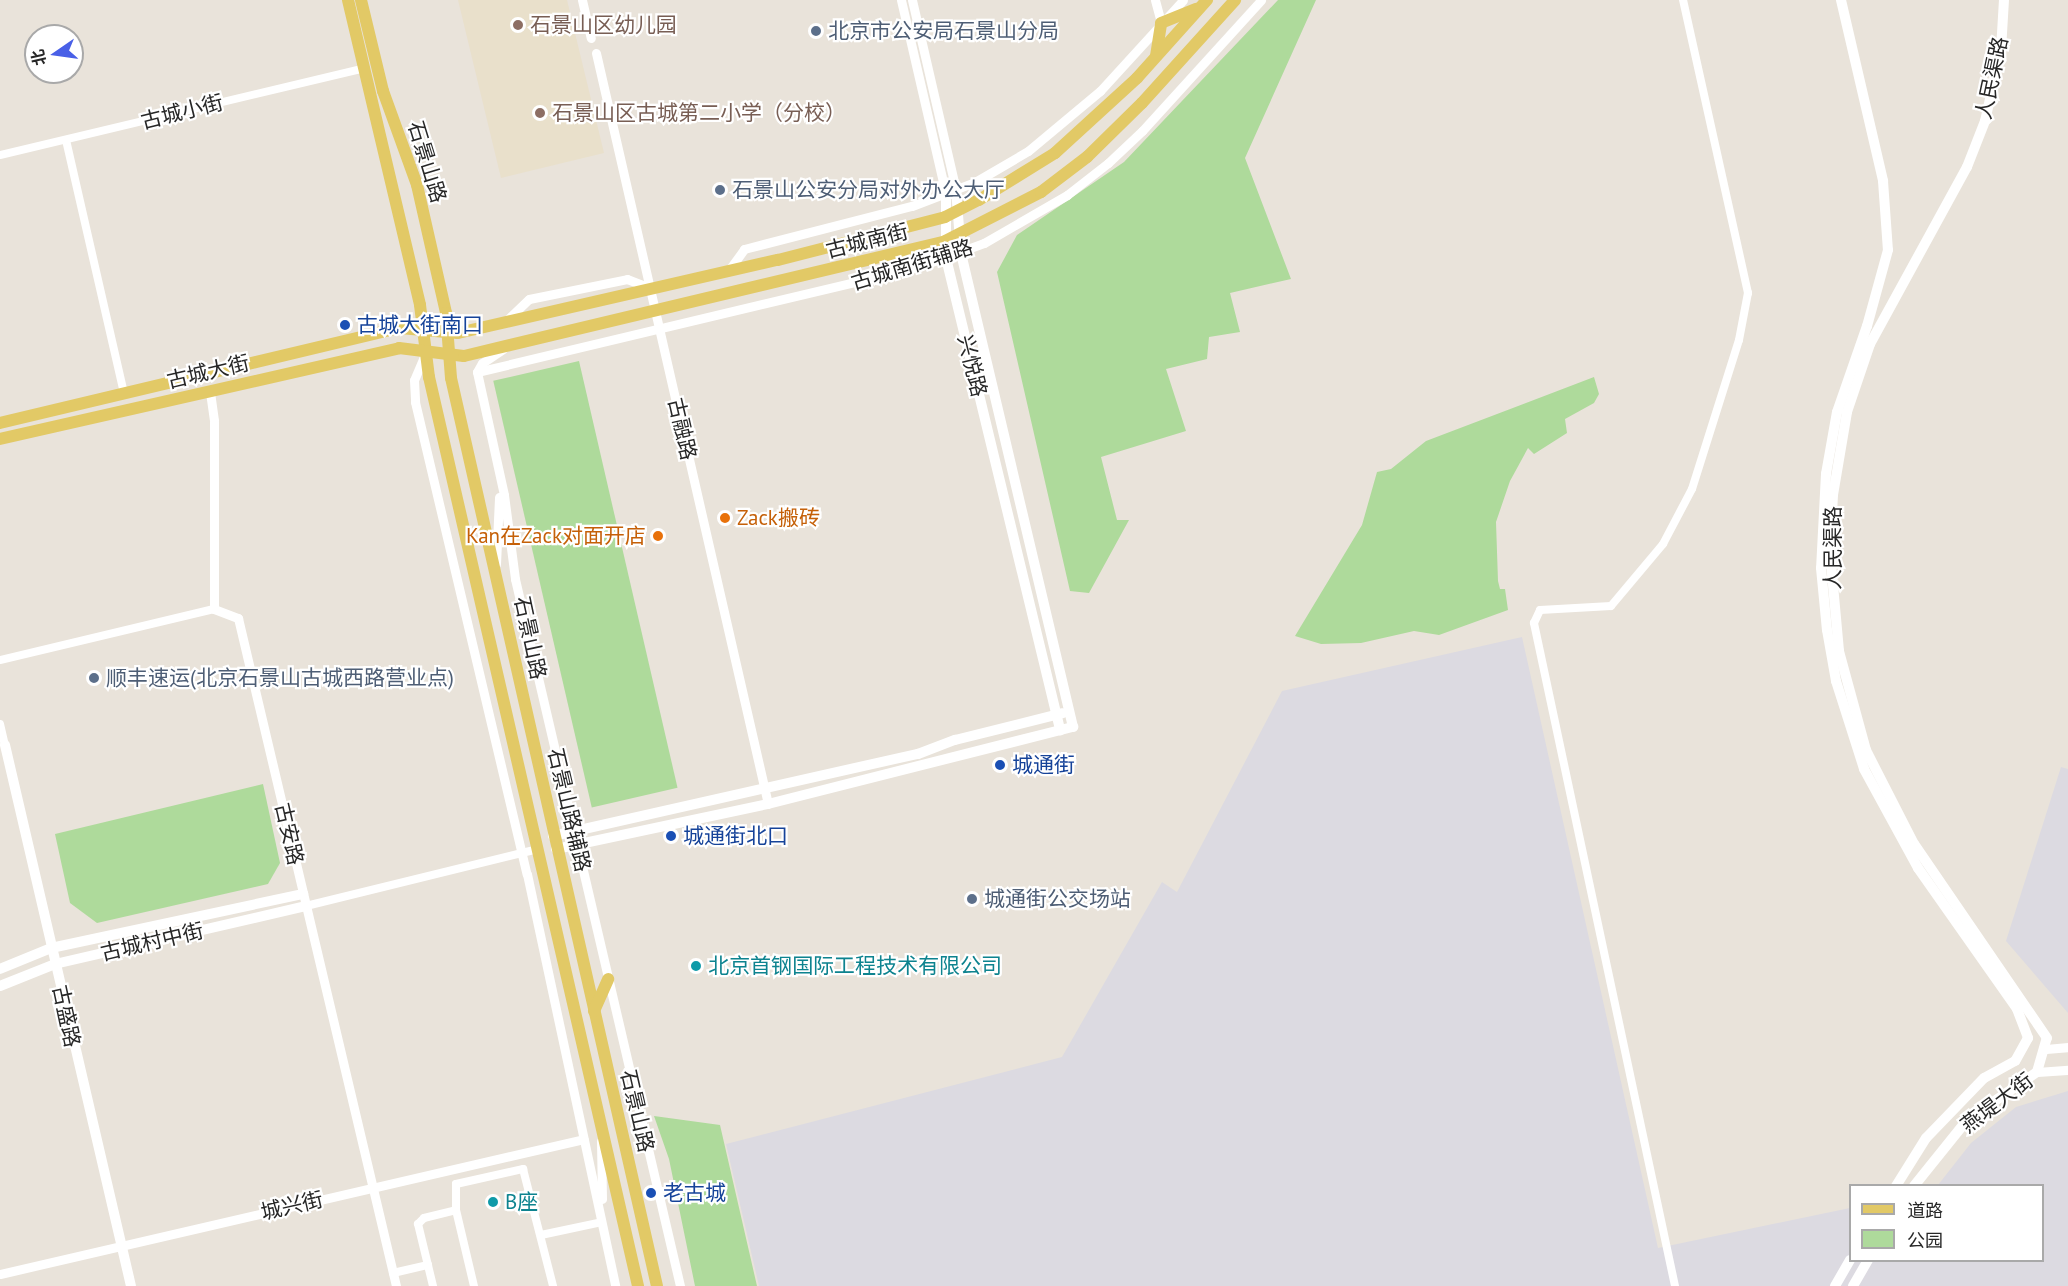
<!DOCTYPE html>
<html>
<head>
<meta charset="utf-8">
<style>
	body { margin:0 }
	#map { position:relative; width:2068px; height:1286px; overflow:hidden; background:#e9e3da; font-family:"PT Sans","Noto Sans SC",sans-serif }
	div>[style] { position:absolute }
	.industrial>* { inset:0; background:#dcdae1 }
	.education>* { inset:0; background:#e9e0cb }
	.green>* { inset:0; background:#aeda9b; transform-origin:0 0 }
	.minor>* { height:8px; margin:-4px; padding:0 4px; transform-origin:4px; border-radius:4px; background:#fff }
	.tertiary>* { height:9px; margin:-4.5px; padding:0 4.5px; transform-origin:4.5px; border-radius:4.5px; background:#fff }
	.secondary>* { height:10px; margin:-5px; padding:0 5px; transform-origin:5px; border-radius:5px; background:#fff }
	.primary>* { height:12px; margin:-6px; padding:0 6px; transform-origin:6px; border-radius:6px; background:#e2c966 }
	.dots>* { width:16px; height:16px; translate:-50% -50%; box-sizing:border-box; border:3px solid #fff; border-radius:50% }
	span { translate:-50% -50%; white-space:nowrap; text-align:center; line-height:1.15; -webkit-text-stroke:4.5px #fff; paint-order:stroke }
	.education-label { font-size:21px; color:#785e54 }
	.left { translate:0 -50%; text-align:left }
	.service-label { font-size:21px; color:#4e5e75 }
	.street-label { font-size:21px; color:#272727 }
	.transit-label { font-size:21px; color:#164399 }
	.food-label { font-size:21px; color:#c56008 }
	.right { translate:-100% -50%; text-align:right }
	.culture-label { font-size:21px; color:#0d838f }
	.legend { position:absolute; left:1849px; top:1184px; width:195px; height:78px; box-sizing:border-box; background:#fff; border:2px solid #a9a9a9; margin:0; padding:8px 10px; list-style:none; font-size:18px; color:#272727 }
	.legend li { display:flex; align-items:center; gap:12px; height:30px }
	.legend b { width:30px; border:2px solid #a9a9a9 }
	.north { position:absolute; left:24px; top:24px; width:60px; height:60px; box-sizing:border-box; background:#fff; border:2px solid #a9a9a9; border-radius:50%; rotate:257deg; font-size:16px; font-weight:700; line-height:24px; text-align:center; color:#272727 }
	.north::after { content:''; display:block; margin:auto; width:21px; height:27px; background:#4960e7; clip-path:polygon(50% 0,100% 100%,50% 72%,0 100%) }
</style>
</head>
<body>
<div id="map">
	<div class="industrial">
		<div style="clip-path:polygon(1522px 637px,1658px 1248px,1850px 1208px,1850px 1260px,2042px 1260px,2042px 1186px,1938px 1185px,1971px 1143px,2016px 1107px,2068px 1091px,2068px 1286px,759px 1286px,726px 1144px,1062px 1057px,1162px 882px,1177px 892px,1282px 691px)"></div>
		<div style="clip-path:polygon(2061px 767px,2068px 769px,2068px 1013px,2006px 941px)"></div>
	</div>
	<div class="education">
		<div style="clip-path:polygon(458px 0,567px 0,604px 153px,501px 178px)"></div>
	</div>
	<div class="green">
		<div style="clip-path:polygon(1278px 0,1316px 0,1245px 158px,1291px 279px,1230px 293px,1240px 332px,1209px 337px,1207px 359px,1166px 369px,1186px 431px,1101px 457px,1117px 520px,1129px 520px,1089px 593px,1070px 591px,997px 272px,1017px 235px,1124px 162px)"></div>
		<div style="left:579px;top:361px;width:438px;height:88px;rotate:77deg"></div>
		<div style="clip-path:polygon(1594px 377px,1599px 394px,1594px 403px,1565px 419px,1567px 433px,1534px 454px,1528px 448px,1510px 481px,1496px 522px,1498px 581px,1500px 589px,1505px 589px,1508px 610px,1439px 635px,1414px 631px,1361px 643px,1321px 644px,1295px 636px,1362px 525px,1377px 472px,1391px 469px,1426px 441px)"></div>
		<div style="clip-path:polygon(263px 784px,280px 863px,268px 884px,97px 923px,70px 903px,55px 834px)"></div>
		<div style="clip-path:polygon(654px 1116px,720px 1125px,757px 1286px,695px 1286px,669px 1159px)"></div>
	</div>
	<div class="minor">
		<div style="left:66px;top:140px;width:260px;rotate:77.1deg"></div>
		<div style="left:0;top:155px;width:374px;rotate:-13.4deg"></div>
		<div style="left:0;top:660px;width:220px;rotate:-13.4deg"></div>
		<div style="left:0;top:724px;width:22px;rotate:77deg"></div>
		<div style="left:306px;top:906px;width:239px;rotate:-13.8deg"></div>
		<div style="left:456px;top:1210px;width:26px;rotate:-90deg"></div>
		<div style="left:456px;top:1184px;width:69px;rotate:-12.6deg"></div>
		<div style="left:523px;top:1169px;width:121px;rotate:75.6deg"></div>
		<div style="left:541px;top:1235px;width:62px;rotate:-12deg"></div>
		<div style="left:393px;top:1273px;width:36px;rotate:-13deg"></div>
		<div style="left:433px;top:1286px;width:64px;rotate:-103.6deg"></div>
		<div style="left:418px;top:1224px;width:8px;rotate:-45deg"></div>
		<div style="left:424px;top:1218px;width:33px;rotate:-14deg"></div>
		<div style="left:456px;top:1210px;width:78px;rotate:76.7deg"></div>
		<div style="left:1675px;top:1286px;width:678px;rotate:-102.01deg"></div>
		<div style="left:1534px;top:623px;width:14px;rotate:-65deg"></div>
		<div style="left:1540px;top:610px;width:71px;rotate:-3.2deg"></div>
		<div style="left:1611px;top:606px;width:81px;rotate:-50deg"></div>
		<div style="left:1663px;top:544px;width:62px;rotate:-62.2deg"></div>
		<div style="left:1692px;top:489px;width:156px;rotate:-72.5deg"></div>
		<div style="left:1739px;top:340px;width:48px;rotate:-79.2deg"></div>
		<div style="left:1748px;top:293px;width:300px;rotate:-102.5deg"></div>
	</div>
	<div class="tertiary">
		<div style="left:582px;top:0;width:39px;rotate:77deg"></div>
		<div style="left:901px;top:0;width:200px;rotate:77deg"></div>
		<div style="left:912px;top:0;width:195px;rotate:77deg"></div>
		<div style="left:1155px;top:0;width:24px;rotate:75deg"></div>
		<div style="left:596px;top:53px;width:770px;rotate:77.1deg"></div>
		<div style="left:729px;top:270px;width:26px;rotate:-54deg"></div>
		<div style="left:744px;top:249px;width:173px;rotate:-14.4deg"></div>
		<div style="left:912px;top:206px;width:67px;rotate:-20.9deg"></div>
		<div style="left:975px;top:182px;width:61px;rotate:-30.3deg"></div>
		<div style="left:1028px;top:151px;width:94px;rotate:-39.8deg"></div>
		<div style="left:1100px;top:91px;width:123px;rotate:-47.6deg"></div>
		<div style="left:507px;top:320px;width:30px;rotate:-44deg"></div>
		<div style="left:529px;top:299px;width:100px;rotate:-11.5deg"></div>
		<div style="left:627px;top:279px;width:22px;rotate:21deg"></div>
		<div style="left:503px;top:349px;width:25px;rotate:146deg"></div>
		<div style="left:482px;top:363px;width:10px;rotate:119deg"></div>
		<div style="left:477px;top:372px;width:126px;rotate:77.6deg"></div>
		<div style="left:504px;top:495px;width:85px;rotate:82.5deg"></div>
		<div style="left:515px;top:579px;width:726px;rotate:76.86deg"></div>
		<div style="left:426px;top:352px;width:30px;rotate:113deg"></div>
		<div style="left:414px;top:380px;width:22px;rotate:87deg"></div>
		<div style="left:415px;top:402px;width:485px;rotate:76.7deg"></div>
		<div style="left:527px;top:874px;width:421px;rotate:77.9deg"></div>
		<div style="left:477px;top:372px;width:453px;rotate:-13.4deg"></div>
		<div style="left:918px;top:267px;width:70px;rotate:-20deg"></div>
		<div style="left:984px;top:243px;width:96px;rotate:-30deg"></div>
		<div style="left:1067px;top:195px;width:52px;rotate:-38deg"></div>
		<div style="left:1108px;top:163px;width:47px;rotate:-43.3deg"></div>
		<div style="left:1142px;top:131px;width:177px;rotate:-47.7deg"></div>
		<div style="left:210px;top:392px;width:29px;rotate:82deg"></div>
		<div style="left:214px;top:421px;width:188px;rotate:90deg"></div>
		<div style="left:214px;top:609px;width:26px;rotate:21deg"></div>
		<div style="left:238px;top:618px;width:686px;rotate:76.69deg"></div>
		<div style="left:496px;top:564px;width:67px;rotate:-87.4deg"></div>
		<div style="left:2046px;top:1049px;width:22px;rotate:-5deg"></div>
		<div style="left:2037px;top:1072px;width:31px;rotate:-4deg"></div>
		<div style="left:601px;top:1141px;width:58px;rotate:89deg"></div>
		<div style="left:0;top:1274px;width:599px;rotate:-13.02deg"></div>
	</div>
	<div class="secondary">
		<div style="left:1841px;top:0;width:186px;rotate:76.9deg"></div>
		<div style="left:1883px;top:181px;width:69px;rotate:85.9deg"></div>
		<div style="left:1888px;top:250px;width:79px;rotate:105.4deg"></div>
		<div style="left:1867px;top:326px;width:91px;rotate:109.2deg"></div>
		<div style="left:1837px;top:412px;width:63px;rotate:100.1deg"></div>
		<div style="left:1826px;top:474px;width:94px;rotate:93deg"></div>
		<div style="left:1821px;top:568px;width:62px;rotate:84.5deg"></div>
		<div style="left:1827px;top:630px;width:52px;rotate:80deg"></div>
		<div style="left:1836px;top:681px;width:92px;rotate:72.3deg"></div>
		<div style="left:1864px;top:769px;width:113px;rotate:61.4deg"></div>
		<div style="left:1918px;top:868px;width:172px;rotate:54.9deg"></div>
		<div style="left:2017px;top:1009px;width:31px;rotate:69deg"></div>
		<div style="left:2028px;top:1038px;width:26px;rotate:119deg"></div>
		<div style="left:2015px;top:1061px;width:35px;rotate:151deg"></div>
		<div style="left:1984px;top:1078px;width:83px;rotate:134deg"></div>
		<div style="left:1926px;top:1138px;width:57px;rotate:122deg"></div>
		<div style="left:946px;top:195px;width:63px;rotate:90deg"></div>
		<div style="left:946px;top:258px;width:486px;rotate:76.4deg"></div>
		<div style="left:5px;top:745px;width:555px;rotate:76.89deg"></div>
		<div style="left:553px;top:836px;width:374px;rotate:-12.7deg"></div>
		<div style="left:918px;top:754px;width:40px;rotate:-21deg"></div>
		<div style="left:955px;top:740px;width:111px;rotate:-14deg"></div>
		<div style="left:556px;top:849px;width:217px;rotate:-12deg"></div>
		<div style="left:768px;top:804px;width:315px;rotate:-14.2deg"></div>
		<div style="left:1073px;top:727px;width:487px;rotate:-103.3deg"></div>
		<div style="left:961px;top:253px;width:63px;rotate:-94.5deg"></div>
		<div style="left:0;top:969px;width:55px;rotate:-22.4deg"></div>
		<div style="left:51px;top:948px;width:258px;rotate:-12.1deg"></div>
		<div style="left:0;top:986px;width:59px;rotate:-21.8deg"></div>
		<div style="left:55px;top:964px;width:258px;rotate:-13deg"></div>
		<div style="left:1914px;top:1186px;width:85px;rotate:-51.2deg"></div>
		<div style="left:1967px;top:1120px;width:85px;rotate:-34.4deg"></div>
		<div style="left:2037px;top:1072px;width:35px;rotate:-74deg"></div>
		<div style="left:2047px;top:1038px;width:235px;rotate:-124.4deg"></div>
		<div style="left:1914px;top:844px;width:106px;rotate:-117.1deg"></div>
		<div style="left:1866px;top:750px;width:103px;rotate:-105.3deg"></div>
		<div style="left:1839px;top:651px;width:99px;rotate:-95.2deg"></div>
		<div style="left:1830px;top:552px;width:57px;rotate:-87deg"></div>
		<div style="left:1833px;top:495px;width:84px;rotate:-80.4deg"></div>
		<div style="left:1847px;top:412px;width:72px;rotate:-71.3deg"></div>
		<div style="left:1870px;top:344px;width:202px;rotate:-61.3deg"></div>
		<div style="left:1967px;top:167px;width:49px;rotate:-68.6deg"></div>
		<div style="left:1985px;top:121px;width:73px;rotate:-77.3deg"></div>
		<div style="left:2001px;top:50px;width:50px;rotate:-86.6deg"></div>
		<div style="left:1835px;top:1286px;width:30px;rotate:-60deg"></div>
		<div style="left:1853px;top:1286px;width:30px;rotate:-60deg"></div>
	</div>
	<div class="primary">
		<div style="left:348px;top:0;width:313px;rotate:76.7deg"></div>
		<div style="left:420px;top:305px;width:73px;rotate:82.9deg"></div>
		<div style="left:429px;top:377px;width:933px;rotate:77.05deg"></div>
		<div style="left:361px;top:0;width:94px;rotate:76.4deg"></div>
		<div style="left:383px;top:91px;width:100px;rotate:70.1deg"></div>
		<div style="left:417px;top:185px;width:131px;rotate:77.2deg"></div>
		<div style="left:446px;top:313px;width:65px;rotate:85.6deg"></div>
		<div style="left:451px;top:378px;width:931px;rotate:77.22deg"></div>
		<div style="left:1156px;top:56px;width:33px;rotate:-81deg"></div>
		<div style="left:1161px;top:23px;width:38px;rotate:-22deg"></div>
		<div style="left:0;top:423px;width:411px;rotate:-13.4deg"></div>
		<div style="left:400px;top:328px;width:58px;rotate:4.9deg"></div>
		<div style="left:458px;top:333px;width:328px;rotate:-12.9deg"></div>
		<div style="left:778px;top:260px;width:172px;rotate:-14.4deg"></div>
		<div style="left:945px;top:217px;width:38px;rotate:-27deg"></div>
		<div style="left:979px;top:200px;width:89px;rotate:-31.7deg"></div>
		<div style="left:1055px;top:153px;width:111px;rotate:-42.4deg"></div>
		<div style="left:1137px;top:78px;width:105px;rotate:-48.1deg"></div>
		<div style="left:0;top:439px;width:409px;rotate:-12.8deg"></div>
		<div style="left:399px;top:348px;width:65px;rotate:7deg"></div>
		<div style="left:464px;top:356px;width:495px;rotate:-13.4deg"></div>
		<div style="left:945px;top:241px;width:108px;rotate:-27deg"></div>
		<div style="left:1041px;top:192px;width:58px;rotate:-37.3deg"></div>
		<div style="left:1087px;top:157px;width:77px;rotate:-44.5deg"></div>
		<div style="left:1142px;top:103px;width:139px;rotate:-47.9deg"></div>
		<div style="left:594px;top:1011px;width:35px;rotate:-66deg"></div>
	</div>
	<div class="dots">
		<div style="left:518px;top:25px;background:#8d6e63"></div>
		<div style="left:816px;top:31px;background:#5c6f8a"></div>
		<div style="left:540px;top:113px;background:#8d6e63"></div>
		<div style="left:720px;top:190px;background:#5c6f8a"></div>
		<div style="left:345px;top:325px;background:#1a4fb4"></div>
		<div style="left:725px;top:518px;background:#e8710a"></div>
		<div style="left:658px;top:536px;background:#e8710a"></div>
		<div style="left:94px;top:678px;background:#5c6f8a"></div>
		<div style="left:1000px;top:765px;background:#1a4fb4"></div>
		<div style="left:671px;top:836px;background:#1a4fb4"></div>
		<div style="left:972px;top:899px;background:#5c6f8a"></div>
		<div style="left:696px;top:966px;background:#0f9aa8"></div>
		<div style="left:651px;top:1193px;background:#1a4fb4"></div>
		<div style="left:493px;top:1202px;background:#0f9aa8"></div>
	</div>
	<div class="education-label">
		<span class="left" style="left:530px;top:25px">石景山区幼儿园</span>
		<span class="left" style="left:552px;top:113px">石景山区古城第二小学（分校）</span>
	</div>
	<div class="service-label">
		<span class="left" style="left:828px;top:31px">北京市公安局石景山分局</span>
		<span class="left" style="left:732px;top:190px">石景山公安分局对外办公大厅</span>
		<span class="left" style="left:106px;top:678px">顺丰速运(北京石景山古城西路营业点)</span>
		<span class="left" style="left:984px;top:899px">城通街公交场站</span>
	</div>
	<div class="street-label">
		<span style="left:1992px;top:78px;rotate:-78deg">人民渠路</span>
		<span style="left:182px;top:112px;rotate:-14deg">古城小街</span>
		<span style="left:427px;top:162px;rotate:73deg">石景山路</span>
		<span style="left:867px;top:241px;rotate:-14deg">古城南街</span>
		<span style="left:912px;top:265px;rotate:-17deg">古城南街辅路</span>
		<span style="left:972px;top:366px;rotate:76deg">兴悦路</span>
		<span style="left:208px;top:372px;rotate:-13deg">古城大街</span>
		<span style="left:682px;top:429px;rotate:77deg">古融路</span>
		<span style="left:1833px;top:548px;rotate:-90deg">人民渠路</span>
		<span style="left:530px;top:638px;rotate:78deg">石景山路</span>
		<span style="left:569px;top:810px;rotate:77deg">石景山路辅路</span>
		<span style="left:289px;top:834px;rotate:77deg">古安路</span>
		<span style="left:152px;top:942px;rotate:-13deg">古城村中街</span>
		<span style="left:66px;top:1016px;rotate:78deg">古盛路</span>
		<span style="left:1997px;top:1103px;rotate:-37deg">燕堤大街</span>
		<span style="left:637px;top:1111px;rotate:77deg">石景山路</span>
		<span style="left:292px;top:1206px;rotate:-13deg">城兴街</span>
	</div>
	<div class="transit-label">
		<span class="left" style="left:357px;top:325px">古城大街南口</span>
		<span class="left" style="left:1012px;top:765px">城通街</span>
		<span class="left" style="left:683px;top:836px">城通街北口</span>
		<span class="left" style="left:663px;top:1193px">老古城</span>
	</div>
	<div class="food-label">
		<span class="left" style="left:737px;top:518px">Zack搬砖</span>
		<span class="right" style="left:646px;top:536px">Kan在Zack对面开店</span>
	</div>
	<div class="culture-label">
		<span class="left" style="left:708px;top:966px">北京首钢国际工程技术有限公司</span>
		<span class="left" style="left:505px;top:1202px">B座</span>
	</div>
	<ul class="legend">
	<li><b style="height:8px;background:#e2c966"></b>道路</li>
	<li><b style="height:16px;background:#aeda9b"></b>公园</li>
	</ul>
	<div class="north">北</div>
</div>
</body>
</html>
